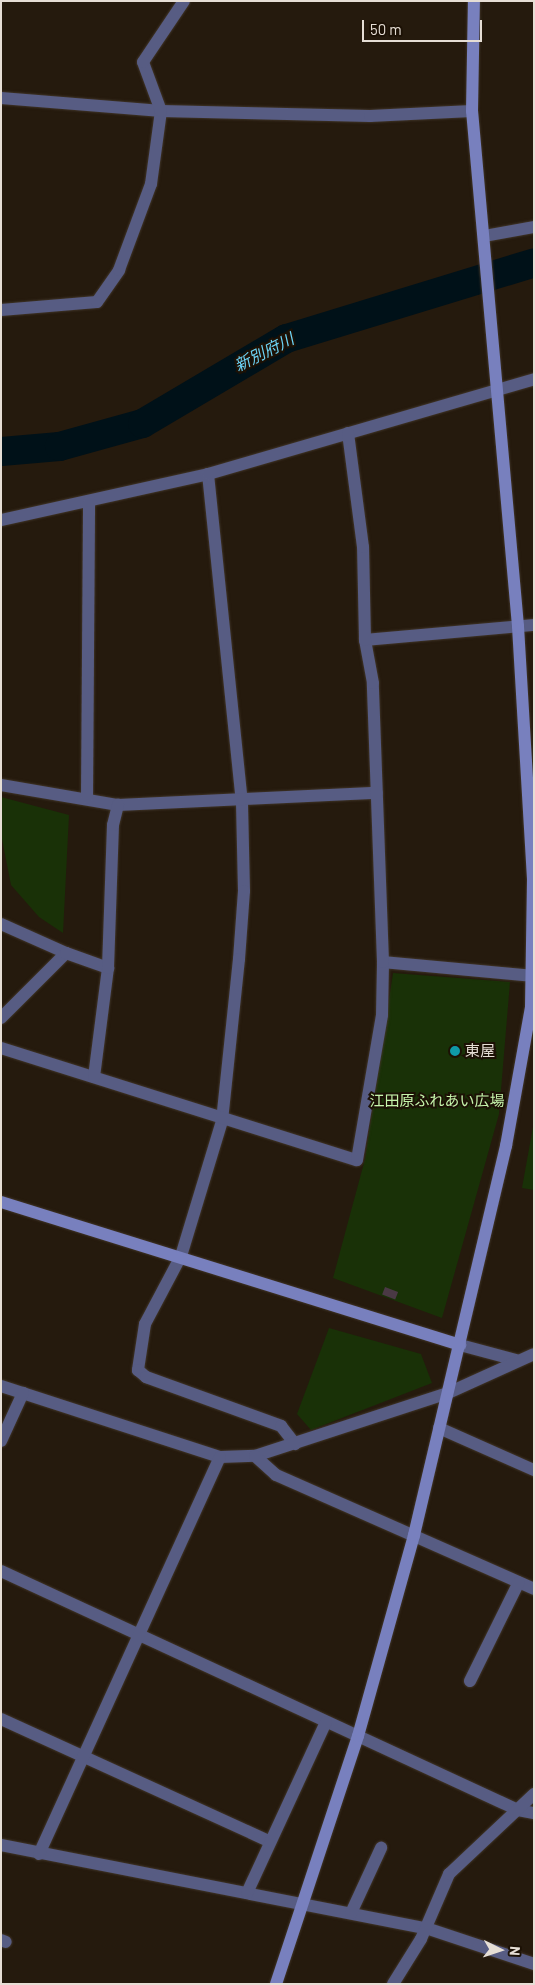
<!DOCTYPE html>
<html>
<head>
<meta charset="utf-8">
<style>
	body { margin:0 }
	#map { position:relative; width:535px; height:1985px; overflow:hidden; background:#251a0d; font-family:Barlow,"Noto Sans JP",sans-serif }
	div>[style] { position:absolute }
	.green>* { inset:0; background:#193107 }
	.river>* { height:29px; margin:-14.5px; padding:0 14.5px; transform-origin:14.5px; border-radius:14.5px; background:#001118 }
	.building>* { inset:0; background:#4a3944; transform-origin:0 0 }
	.roads { filter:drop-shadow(0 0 1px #403529) drop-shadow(0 0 1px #403529) }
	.street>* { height:12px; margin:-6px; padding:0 6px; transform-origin:6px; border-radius:6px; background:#575c83 }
	.secondary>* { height:12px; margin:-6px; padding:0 6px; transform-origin:6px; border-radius:6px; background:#7880be }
	.dots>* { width:14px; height:14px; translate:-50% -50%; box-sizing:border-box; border:2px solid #1c1105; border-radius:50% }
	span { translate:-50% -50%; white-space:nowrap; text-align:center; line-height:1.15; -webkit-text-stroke:4px #1c1105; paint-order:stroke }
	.poi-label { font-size:15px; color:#e6ded5 }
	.left { translate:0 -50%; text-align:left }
	.park-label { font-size:15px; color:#c5f4ab }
	.water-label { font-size:16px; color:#6dd5f8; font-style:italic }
	.frame { position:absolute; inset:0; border:2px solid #e6ded5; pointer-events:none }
	.north { position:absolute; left:475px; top:1925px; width:50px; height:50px; -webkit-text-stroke:4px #1c1105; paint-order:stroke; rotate:94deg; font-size:14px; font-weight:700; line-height:20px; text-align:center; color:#e6ded5 }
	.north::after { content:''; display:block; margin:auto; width:18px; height:22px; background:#e6ded5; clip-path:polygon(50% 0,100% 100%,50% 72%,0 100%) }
	.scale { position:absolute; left:362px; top:20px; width:120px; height:22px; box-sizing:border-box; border:2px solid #e6ded5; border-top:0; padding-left:6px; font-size:15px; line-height:18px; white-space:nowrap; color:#e6ded5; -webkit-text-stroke:4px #1c1105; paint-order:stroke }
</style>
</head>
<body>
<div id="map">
	<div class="green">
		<div style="clip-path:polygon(1px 797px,69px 815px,63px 933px,39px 917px,11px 885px,1px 834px)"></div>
		<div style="clip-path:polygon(393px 973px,510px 982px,499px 1114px,442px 1318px,333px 1278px,365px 1159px)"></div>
		<div style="clip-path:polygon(534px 1121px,534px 1190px,522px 1188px)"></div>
		<div style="clip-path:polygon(329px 1328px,421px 1354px,432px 1383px,311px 1430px,297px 1414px)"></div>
	</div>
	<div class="river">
		<div style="left:1px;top:451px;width:58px;rotate:-4.9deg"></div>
		<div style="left:59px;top:446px;width:86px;rotate:-15.5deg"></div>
		<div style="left:142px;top:423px;width:167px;rotate:-30.6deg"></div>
		<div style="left:286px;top:338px;width:259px;rotate:-17deg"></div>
	</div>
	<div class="building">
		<div style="left:385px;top:1287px;width:14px;height:8px;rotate:21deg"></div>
	</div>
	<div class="roads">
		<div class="street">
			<div style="left:1px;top:98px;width:161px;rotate:4.6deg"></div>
			<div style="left:161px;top:111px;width:209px;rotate:1.4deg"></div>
			<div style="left:370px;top:116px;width:102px;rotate:-2.8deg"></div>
			<div style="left:484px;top:236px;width:51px;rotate:-10.2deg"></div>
			<div style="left:1px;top:310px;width:96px;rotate:-4.8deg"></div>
			<div style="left:97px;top:302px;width:39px;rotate:-55deg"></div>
			<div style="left:119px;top:270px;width:92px;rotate:-69.6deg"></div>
			<div style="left:151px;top:184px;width:74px;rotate:-82.2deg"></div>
			<div style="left:161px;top:111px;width:52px;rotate:-110.2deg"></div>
			<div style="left:143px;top:62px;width:73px;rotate:-56.1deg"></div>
			<div style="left:208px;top:474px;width:331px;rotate:84.1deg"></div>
			<div style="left:242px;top:803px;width:88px;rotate:88.7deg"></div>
			<div style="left:244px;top:891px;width:68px;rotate:94.2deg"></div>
			<div style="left:239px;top:959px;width:163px;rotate:96deg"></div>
			<div style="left:222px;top:1121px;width:141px;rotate:106.9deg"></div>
			<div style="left:181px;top:1256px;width:77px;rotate:117.9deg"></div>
			<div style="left:145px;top:1324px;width:47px;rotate:98.7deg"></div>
			<div style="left:138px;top:1370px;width:11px;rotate:41deg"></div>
			<div style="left:146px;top:1377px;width:144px;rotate:19.9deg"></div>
			<div style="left:281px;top:1426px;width:23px;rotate:52deg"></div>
			<div style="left:1px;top:520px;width:212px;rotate:-12.5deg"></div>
			<div style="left:208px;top:474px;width:340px;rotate:-16.2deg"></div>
			<div style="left:365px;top:640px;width:170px;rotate:-5.1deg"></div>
			<div style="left:1px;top:785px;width:119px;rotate:9.7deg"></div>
			<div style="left:118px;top:805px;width:259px;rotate:-2.7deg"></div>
			<div style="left:87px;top:798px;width:296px;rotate:-89.6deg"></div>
			<div style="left:1px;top:924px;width:71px;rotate:24deg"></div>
			<div style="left:66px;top:953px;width:92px;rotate:135deg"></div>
			<div style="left:66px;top:953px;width:45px;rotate:19.7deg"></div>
			<div style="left:383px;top:962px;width:151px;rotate:5.3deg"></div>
			<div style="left:1px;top:1048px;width:373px;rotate:17.5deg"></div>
			<div style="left:357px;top:1160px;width:147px;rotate:-80.2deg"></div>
			<div style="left:382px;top:1015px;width:53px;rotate:-88.9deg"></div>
			<div style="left:383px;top:962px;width:279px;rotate:-92.1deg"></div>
			<div style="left:373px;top:683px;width:44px;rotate:-100.5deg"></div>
			<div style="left:365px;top:640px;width:93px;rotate:-91.2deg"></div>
			<div style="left:363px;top:547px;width:115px;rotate:-97.5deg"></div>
			<div style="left:94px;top:1077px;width:110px;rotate:-82.7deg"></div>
			<div style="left:108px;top:968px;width:143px;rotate:-88deg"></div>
			<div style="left:113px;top:825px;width:21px;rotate:-76deg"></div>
			<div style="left:460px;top:1345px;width:58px;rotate:15deg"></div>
			<div style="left:1px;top:1386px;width:230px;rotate:18deg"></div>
			<div style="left:220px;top:1457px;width:35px;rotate:-2deg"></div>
			<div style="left:255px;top:1456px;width:203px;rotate:-18.1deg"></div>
			<div style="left:448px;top:1393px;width:94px;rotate:-24.4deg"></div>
			<div style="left:439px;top:1428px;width:104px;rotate:23.9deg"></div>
			<div style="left:1px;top:1441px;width:53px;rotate:-65.4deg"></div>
			<div style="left:255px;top:1456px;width:28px;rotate:42deg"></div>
			<div style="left:276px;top:1475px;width:282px;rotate:23.8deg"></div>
			<div style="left:1px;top:1571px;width:570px;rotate:24.81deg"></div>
			<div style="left:518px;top:1810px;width:16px;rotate:11deg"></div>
			<div style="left:470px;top:1681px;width:110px;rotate:-63.7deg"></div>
			<div style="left:1px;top:1719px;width:294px;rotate:24.5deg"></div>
			<div style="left:1px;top:1845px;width:433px;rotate:11.1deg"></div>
			<div style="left:426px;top:1928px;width:114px;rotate:18.4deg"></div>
			<div style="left:39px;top:1854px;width:436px;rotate:-65.5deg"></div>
			<div style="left:247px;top:1893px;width:188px;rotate:-65.2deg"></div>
			<div style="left:351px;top:1913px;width:72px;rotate:-65.2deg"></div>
			<div style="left:1px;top:1940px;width:5px;rotate:22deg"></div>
			<div style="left:393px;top:1984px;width:53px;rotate:-58.1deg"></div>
			<div style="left:421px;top:1939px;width:71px;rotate:-66.7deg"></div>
			<div style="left:449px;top:1874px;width:117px;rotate:-43.3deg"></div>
		</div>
		<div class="secondary">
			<div style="left:1px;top:1202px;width:481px;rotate:17.3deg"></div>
			<div style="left:276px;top:1984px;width:261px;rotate:-71.7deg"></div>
			<div style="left:358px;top:1736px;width:209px;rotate:-74.4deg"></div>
			<div style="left:414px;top:1535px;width:400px;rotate:-76.7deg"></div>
			<div style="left:506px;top:1146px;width:141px;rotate:-79.8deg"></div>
			<div style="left:531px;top:1007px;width:128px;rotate:-89.1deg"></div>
			<div style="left:533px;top:879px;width:253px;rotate:-93.4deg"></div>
			<div style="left:518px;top:626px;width:517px;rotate:-95.1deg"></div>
			<div style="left:472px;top:111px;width:110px;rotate:-89deg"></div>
		</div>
	</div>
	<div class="dots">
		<div style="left:455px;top:1051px;background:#0f9aa8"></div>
	</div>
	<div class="poi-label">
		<span class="left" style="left:465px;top:1051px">東屋</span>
	</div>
	<div class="park-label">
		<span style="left:437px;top:1101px">江田原ふれあい広場</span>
	</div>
	<div class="water-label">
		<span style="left:264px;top:352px;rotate:-27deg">新別府川</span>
	</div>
	<div class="frame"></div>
	<div class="north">N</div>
	<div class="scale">50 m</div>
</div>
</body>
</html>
